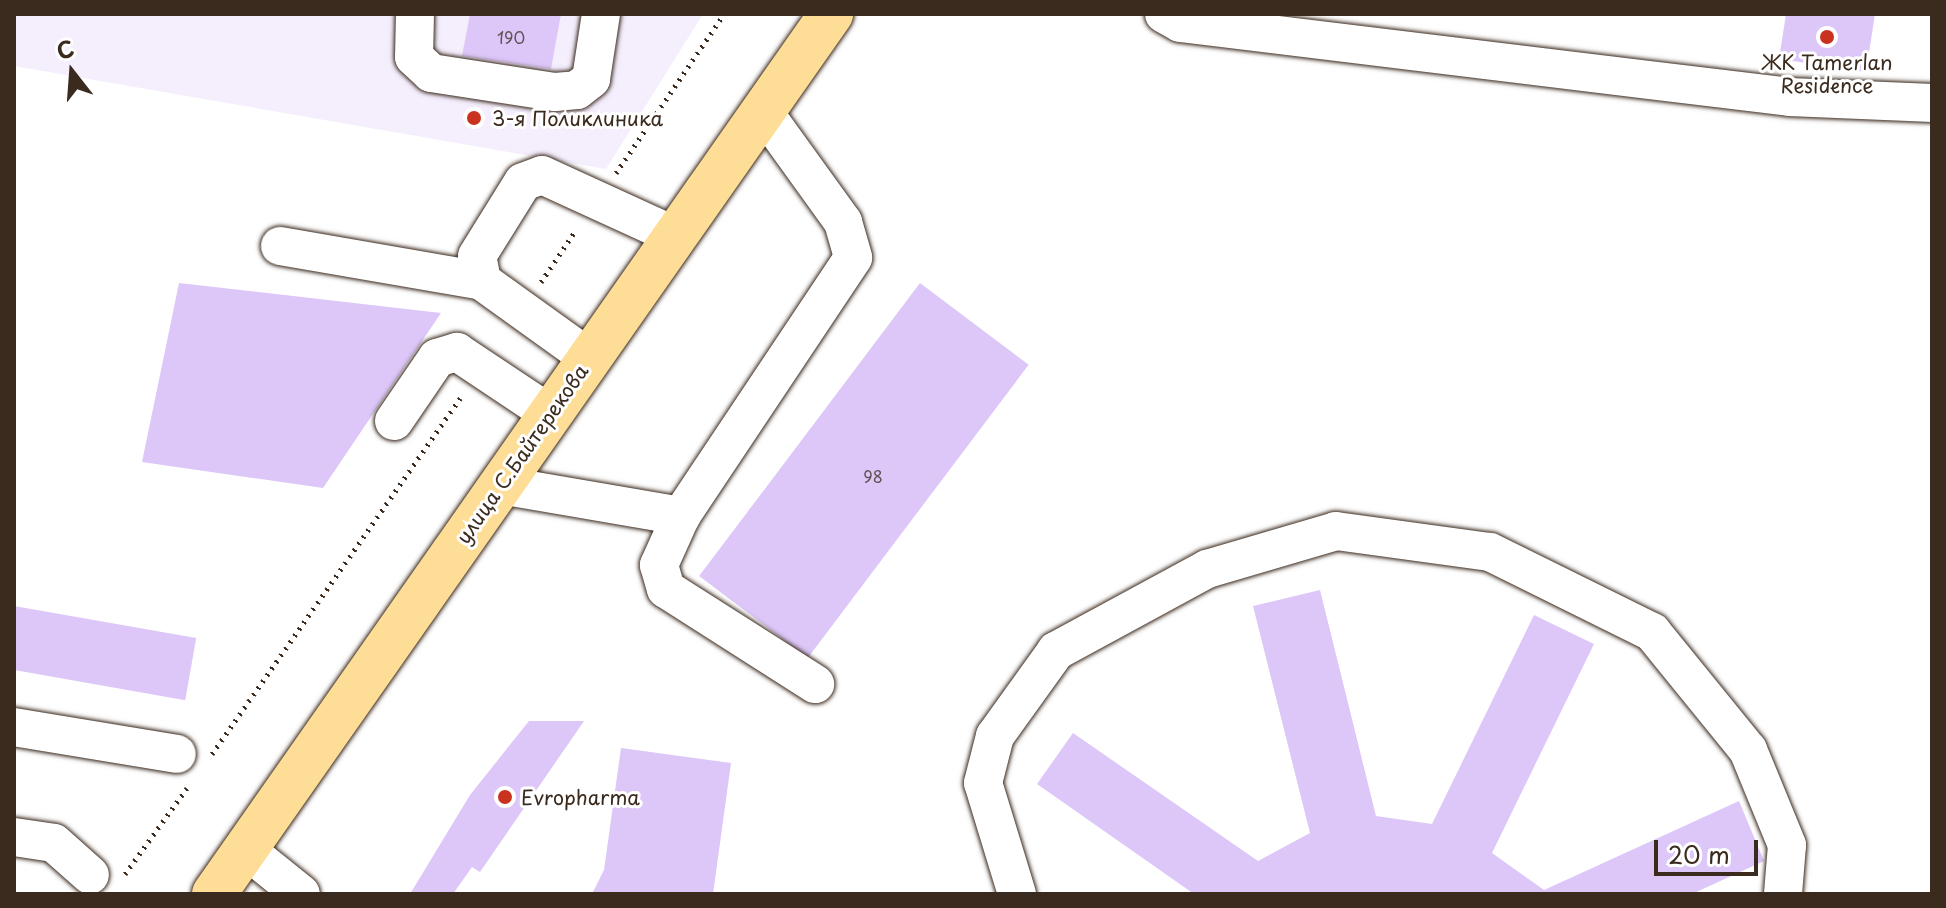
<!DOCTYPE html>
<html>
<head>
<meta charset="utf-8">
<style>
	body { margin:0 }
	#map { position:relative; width:1946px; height:908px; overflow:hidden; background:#fff; font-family:"Playpen Sans",sans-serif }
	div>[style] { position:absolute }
	.built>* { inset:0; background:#f4eefd }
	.building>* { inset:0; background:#dcc7f8; transform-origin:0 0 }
	.path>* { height:5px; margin-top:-2.5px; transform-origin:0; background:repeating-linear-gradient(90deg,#3b2a1e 0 2px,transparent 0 8px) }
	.roads { filter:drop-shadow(0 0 2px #3b2a1e) drop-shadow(0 0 2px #3b2a1e) }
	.minor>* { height:38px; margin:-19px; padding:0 19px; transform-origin:19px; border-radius:19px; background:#fff }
	.major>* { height:44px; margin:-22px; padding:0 22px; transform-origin:22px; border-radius:22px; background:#fedd96 }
	.dots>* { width:22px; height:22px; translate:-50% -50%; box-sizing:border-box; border:4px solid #fff; border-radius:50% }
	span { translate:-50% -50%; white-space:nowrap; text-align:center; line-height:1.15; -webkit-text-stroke:6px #fff; paint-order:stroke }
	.number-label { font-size:16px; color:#635154 }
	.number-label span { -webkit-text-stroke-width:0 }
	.poi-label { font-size:20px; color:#3b2a1e }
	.left { translate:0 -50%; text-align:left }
	.street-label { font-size:20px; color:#3b2a1e }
	.frame { position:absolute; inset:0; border:16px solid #3b2a1e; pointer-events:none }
	.north { position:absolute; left:32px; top:32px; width:80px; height:80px; -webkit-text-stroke:6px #fff; paint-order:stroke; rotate:343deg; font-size:22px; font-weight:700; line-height:32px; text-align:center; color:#3b2a1e }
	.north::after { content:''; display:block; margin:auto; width:28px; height:36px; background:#3b2a1e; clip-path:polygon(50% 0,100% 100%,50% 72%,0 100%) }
	.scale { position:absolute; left:1654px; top:840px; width:104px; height:36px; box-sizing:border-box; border:4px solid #3b2a1e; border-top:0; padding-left:10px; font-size:24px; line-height:28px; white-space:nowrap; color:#3b2a1e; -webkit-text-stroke:6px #fff; paint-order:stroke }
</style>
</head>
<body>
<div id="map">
	<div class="built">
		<div style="clip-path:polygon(14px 14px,703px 14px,606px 169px,14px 66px)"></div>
	</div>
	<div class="building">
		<div style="clip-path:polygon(470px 14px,561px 14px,551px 69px,462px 56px)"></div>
		<div style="clip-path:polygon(1786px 14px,1875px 14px,1866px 72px,1779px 59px)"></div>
		<div style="clip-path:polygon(179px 283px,441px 313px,323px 488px,142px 462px)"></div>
		<div style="left:920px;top:283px;width:136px;height:367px;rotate:37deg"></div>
		<div style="clip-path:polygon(1320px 590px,1376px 816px,1432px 824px,1534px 615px,1594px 644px,1492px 853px,1544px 890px,1739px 801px,1764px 861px,1692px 894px,1194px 894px,1037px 784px,1073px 733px,1258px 861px,1310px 833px,1253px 606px)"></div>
		<div style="left:14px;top:606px;width:185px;height:63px;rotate:10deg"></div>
		<div style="clip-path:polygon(529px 721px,584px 721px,480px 872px,472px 867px,453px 894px,410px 894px,470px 795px)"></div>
		<div style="clip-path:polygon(621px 748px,731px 763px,713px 894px,592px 894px,604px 870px)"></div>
	</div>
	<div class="path">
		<div style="left:616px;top:173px;width:192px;rotate:-55.8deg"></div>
		<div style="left:541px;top:282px;width:63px;rotate:-56.1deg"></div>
		<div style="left:212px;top:754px;width:434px;rotate:-55.1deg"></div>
		<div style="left:125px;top:874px;width:106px;rotate:-54.2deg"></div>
	</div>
	<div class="roads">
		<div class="minor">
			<div style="left:415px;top:14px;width:43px;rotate:91.3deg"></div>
			<div style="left:414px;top:57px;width:23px;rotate:43deg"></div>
			<div style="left:431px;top:73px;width:125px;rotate:8.7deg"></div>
			<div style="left:555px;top:92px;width:22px;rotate:-5deg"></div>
			<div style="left:577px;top:90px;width:18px;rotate:-38deg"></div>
			<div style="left:591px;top:79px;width:66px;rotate:-81.3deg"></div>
			<div style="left:1164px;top:14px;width:18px;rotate:29deg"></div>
			<div style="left:1180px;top:23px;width:614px;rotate:6.92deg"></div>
			<div style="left:1790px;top:97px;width:142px;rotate:2.4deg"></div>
			<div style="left:763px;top:111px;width:137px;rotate:54.2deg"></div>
			<div style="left:843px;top:222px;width:37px;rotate:74deg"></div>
			<div style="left:853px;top:258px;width:310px;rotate:123.7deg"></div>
			<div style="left:681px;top:516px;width:54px;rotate:114.2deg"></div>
			<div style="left:659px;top:565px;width:25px;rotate:74deg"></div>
			<div style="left:666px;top:589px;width:177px;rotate:32.5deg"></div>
			<div style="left:280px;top:246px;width:205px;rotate:9.8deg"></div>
			<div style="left:589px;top:358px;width:132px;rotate:-144.3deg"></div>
			<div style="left:482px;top:281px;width:25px;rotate:-101deg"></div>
			<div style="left:477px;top:256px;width:87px;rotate:-58.1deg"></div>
			<div style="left:523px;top:182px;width:20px;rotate:-20deg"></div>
			<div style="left:542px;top:175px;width:146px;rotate:24.6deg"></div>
			<div style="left:394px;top:421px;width:76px;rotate:-55.7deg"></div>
			<div style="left:437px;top:358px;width:21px;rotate:-17deg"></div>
			<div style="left:457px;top:352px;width:112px;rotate:33.7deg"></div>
			<div style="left:500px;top:485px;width:184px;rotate:9.7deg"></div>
			<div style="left:14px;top:727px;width:165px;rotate:9.4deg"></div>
			<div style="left:14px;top:837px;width:40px;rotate:8.5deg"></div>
			<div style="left:54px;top:843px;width:48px;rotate:41.6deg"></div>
			<div style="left:244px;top:848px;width:73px;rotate:38.9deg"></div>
			<div style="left:1017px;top:894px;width:116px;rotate:-107deg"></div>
			<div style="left:983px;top:783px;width:49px;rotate:-75.7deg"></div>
			<div style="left:995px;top:736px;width:105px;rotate:-54.3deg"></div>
			<div style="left:1056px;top:651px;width:172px;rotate:-28.5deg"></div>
			<div style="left:1207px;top:569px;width:134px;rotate:-16.4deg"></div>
			<div style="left:1336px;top:531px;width:155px;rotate:7.8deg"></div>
			<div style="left:1490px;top:552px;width:181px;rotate:26.3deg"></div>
			<div style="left:1652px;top:632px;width:152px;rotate:50.9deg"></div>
			<div style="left:1748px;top:750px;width:103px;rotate:67.7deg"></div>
			<div style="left:1787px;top:845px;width:49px;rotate:94.7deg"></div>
		</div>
		<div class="major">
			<div style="left:214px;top:894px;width:1075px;rotate:-54.96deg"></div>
		</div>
	</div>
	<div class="dots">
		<div style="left:1827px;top:37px;background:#c8321e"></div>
		<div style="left:474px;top:118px;background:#c8321e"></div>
		<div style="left:505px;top:797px;background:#c8321e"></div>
	</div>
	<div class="number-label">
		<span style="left:511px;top:37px">190</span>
		<span style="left:873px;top:476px">98</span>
	</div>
	<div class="poi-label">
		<span style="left:1827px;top:74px">ЖК Tamerlan<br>Residence</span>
		<span class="left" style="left:492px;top:118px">3-я Поликлиника</span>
		<span class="left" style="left:521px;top:797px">Evropharma</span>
	</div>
	<div class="street-label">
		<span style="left:522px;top:454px;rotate:-55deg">улица С.Байтерекова</span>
	</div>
	<div class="frame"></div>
	<div class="north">С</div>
	<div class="scale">20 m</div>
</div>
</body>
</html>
